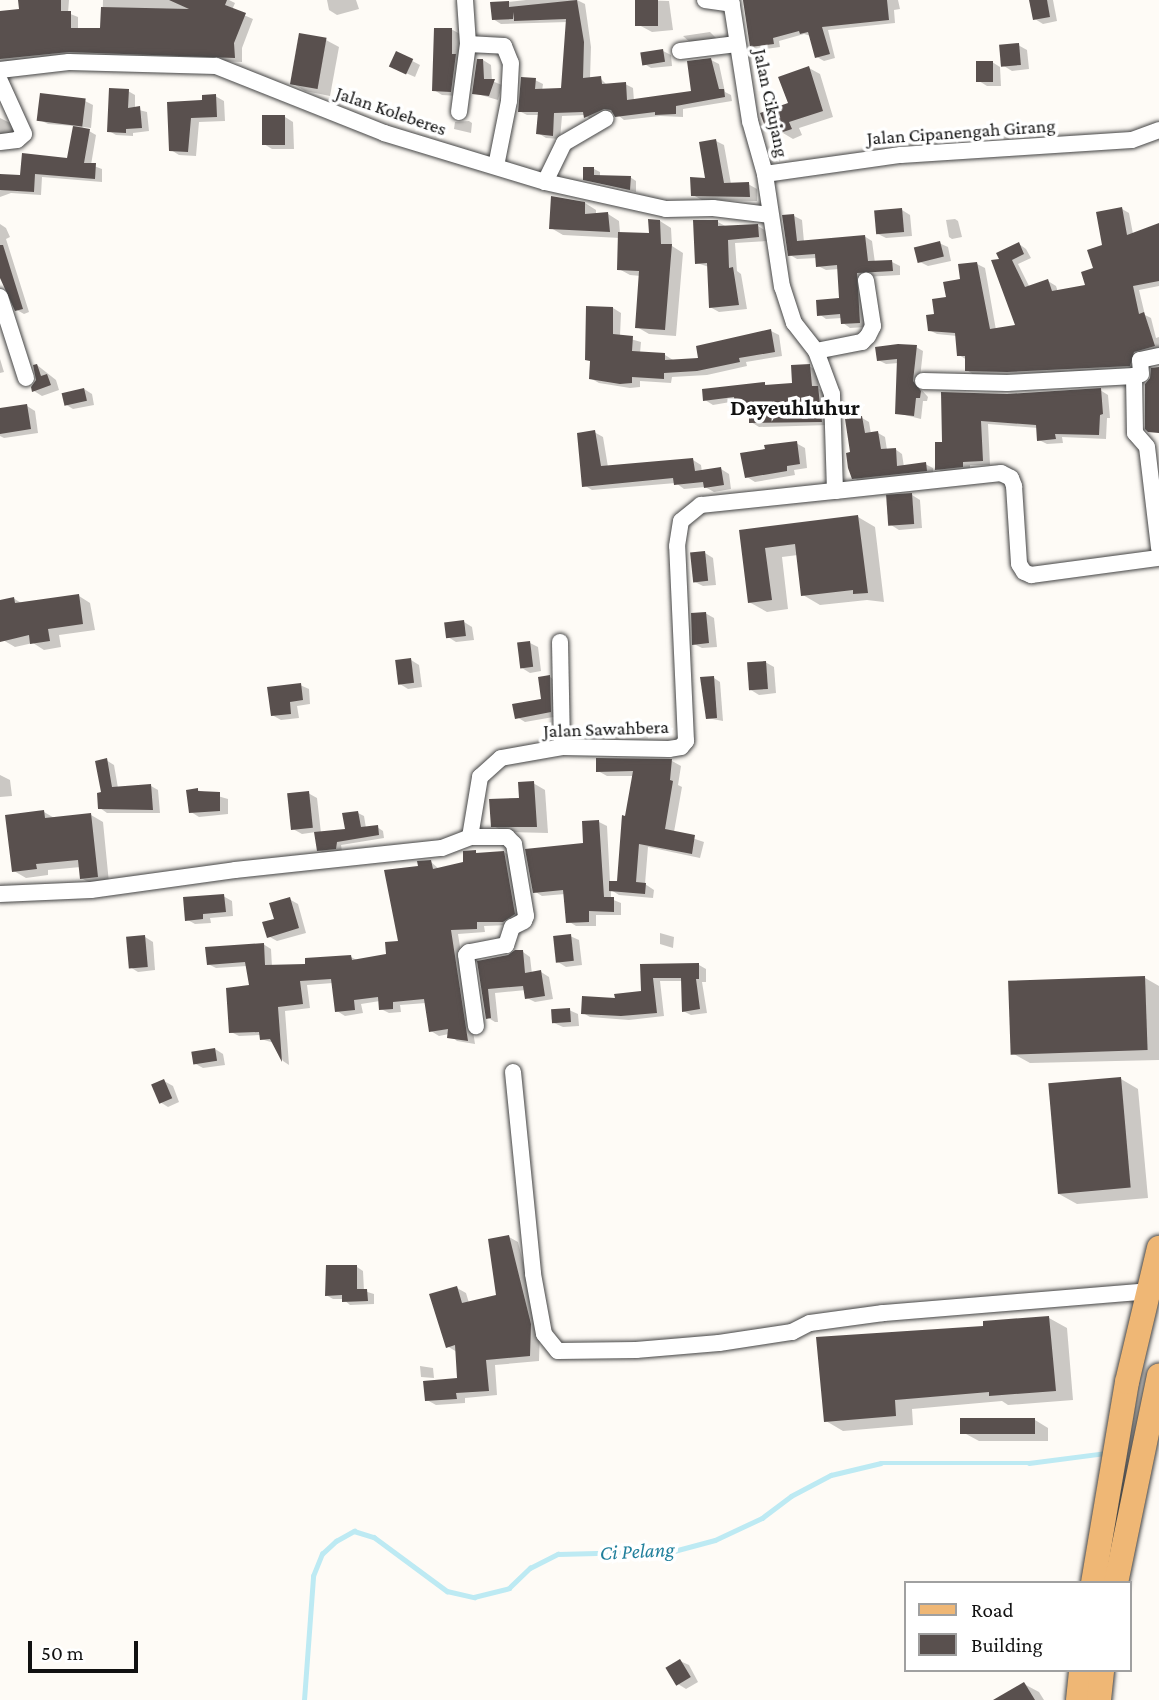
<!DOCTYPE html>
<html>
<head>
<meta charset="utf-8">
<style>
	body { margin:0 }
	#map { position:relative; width:1159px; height:1700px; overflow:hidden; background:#fefbf6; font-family:"Crimson Pro",serif }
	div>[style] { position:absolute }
	.shadow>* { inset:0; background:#0003 }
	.stream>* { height:4.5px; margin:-2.25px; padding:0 2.25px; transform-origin:2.25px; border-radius:2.25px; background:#bdeaf3 }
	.building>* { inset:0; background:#59504e; transform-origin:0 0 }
	.roads { filter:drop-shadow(0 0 2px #444) drop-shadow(0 0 2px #444) }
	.street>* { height:16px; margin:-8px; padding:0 8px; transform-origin:8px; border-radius:8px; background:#fff }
	.primary>* { height:24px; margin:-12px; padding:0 12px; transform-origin:12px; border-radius:12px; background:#efb775 }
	span { translate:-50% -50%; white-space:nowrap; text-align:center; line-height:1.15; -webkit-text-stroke:7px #fff; paint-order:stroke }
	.street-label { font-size:19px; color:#111 }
	.water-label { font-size:21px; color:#21809c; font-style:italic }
	.quarter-label { font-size:23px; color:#111; font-weight:700 }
	.legend { position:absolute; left:904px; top:1581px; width:228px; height:91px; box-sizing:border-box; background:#fff; border:2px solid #a0a0a0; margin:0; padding:9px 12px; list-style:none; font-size:21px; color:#111 }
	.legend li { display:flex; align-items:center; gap:14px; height:35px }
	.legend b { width:35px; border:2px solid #a0a0a0 }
	.scale { position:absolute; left:28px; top:1641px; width:110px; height:32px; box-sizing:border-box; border:4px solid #111; border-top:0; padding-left:9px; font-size:21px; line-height:24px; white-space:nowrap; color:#111; -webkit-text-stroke:5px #fff; paint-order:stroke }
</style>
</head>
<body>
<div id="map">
	<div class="shadow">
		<div style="clip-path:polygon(20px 0,69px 0,68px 13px,78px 17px,78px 30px,102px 29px,103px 0,229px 0,235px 3px,232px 10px,253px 19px,242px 48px,242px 62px,78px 55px,0 66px,0 12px,21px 11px)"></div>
		<div style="clip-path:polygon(327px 0,356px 0,359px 9px,337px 15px,329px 10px)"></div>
		<div style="clip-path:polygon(526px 0,577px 0,585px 4px,591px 47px,590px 79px,600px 78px,608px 86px,625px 84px,633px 88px,634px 101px,693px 93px,711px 60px,719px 64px,725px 92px,731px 95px,732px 101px,683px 109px,683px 117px,660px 116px,624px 120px,614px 112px,593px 121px,585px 115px,562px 116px,560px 139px,546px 138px,538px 133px,539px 115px,527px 115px,519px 111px,535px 80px,543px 84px,542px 91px,563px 90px,568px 22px,501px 24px,493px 19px,492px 4px)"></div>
		<div style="clip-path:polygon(637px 0,669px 1px,673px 30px,652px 32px,639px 25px)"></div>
		<div style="clip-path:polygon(743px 0,898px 0,900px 9px,894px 10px,895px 23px,828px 30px,835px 58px,824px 61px,817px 57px,811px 36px,804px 34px,779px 41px,780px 47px,758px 50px,751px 46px)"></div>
		<div style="clip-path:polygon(1031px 0,1053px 0,1057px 21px,1043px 24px,1035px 19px)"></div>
		<div style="clip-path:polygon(451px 29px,460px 34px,459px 96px,442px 95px,434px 90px)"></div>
		<div style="clip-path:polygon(710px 32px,719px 41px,692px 44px,683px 36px)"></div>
		<div style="clip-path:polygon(326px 40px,339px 47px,330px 96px,305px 91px,292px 83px)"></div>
		<div style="clip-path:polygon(1018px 45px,1027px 50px,1029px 69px,1012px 71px,1004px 66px)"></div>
		<div style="clip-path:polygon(663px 51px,671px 55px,672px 66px,651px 68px,643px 63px)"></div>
		<div style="clip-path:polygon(397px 53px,420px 65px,415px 77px,399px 70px)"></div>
		<div style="clip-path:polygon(483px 60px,491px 65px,492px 81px,502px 85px,498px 100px,474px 93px)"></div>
		<div style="clip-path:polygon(992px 62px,1000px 67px,1001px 86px,987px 86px,979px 81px)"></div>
		<div style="clip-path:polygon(809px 68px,820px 74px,833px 117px,799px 128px,802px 135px,793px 139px,783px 133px,779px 134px,768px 128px,790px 105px)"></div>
		<div style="clip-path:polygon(128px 91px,135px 95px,135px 109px,147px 112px,149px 131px,133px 133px,133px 136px,116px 135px,109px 131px)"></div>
		<div style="clip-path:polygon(215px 96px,224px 101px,225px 121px,199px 122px,196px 156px,179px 155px,171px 150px,169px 104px,204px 102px)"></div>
		<div style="clip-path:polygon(85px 101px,93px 105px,91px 128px,82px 127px,96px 135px,91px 165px,102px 169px,102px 182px,42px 177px,41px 195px,11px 193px,0 197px,0 178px,22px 177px,69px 160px,74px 126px,48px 124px,40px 120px)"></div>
		<div style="clip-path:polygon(285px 117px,293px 122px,294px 149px,272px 149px,264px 144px)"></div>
		<div style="clip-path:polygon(0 118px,12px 124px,15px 133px,0 138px)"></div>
		<div style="clip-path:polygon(469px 121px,472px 123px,471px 133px,454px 129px,455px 122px)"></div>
		<div style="clip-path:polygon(716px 141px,724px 145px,731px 184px,748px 184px,757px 189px,757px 201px,702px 200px,693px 195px,707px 179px)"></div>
		<div style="clip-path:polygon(594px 169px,600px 172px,600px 177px,630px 177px,636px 181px,636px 192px,584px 179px)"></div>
		<div style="clip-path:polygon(585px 203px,596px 210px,596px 215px,608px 214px,619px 221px,620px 233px,651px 235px,660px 221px,671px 228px,672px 246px,683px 253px,676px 336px,649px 334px,637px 327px,641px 276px,630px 275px,619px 269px,620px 238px,563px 235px,551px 228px)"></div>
		<div style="clip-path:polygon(1122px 209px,1129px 213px,1133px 234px,1159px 225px,1159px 286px,1139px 290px,1145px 315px,1151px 318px,1156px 338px,1159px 337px,1159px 352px,1137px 369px,974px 375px,967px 370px,967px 360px,959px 355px,957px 336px,937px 334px,929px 330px,936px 316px,977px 264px,985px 268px,996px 330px,1017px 327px,1002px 261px,1019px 244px,1026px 249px,1031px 258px,1018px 264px,1030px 288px,1048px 281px,1056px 286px,1058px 292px,1087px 287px)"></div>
		<div style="clip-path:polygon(902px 210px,910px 215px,912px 236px,886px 238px,878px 234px)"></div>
		<div style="clip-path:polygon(794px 216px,802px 220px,804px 242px,864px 236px,872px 241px,875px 263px,892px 262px,900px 266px,900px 275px,864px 277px,867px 327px,850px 328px,843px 323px,842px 318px,826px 319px,819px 314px,841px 300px,839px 269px,826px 270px,818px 266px,817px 258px,797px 259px,790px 255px)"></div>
		<div style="clip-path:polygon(955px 219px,958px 221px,962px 237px,952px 239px,949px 237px,946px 220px)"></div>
		<div style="clip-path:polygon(718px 222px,727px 227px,758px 226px,766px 231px,767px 241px,735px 243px,737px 271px,741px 274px,747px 309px,719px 312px,710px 307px,709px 267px,697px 263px)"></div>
		<div style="clip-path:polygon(0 224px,6px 228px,10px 237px,6px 239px,29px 312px,24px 314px,17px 310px,0 272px)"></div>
		<div style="clip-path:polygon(939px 243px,948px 247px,951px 261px,928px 266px,920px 262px)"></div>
		<div style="clip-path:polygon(613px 308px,621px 313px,620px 336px,641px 342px,640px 353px,665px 355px,673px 360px,701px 360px,771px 331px,779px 335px,782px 356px,746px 362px,747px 366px,707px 375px,672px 377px,671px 383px,640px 381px,640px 387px,630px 388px,599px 383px,590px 378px)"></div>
		<div style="clip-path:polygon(916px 347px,923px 351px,919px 387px,928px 397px,927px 401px,923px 401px,921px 419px,897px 413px,899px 363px,886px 364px,878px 360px)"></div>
		<div style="clip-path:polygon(0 359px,4px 372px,0 373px)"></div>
		<div style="clip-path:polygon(37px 365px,56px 380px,59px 390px,42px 396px,34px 391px,38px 380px)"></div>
		<div style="clip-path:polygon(809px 366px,817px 371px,819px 389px,825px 392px,830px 425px,759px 427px,751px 422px,750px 408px,744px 409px,736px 401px,713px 405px,705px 400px,764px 384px,770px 387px,794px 385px)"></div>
		<div style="clip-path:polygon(84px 389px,92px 394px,94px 405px,73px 409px,65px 404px)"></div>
		<div style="clip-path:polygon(1100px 390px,1108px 395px,1110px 418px,1107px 418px,1106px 439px,1062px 437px,1063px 443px,1047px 444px,1039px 440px,1038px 428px,988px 424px,990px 465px,970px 465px,970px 470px,945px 473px,937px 469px,943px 444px,1007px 395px)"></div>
		<div style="clip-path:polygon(27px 406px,35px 411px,38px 433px,4px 438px,0 436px,0 410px)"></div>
		<div style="clip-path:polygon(862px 418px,869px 422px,871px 434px,878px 433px,885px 437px,887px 450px,895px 449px,902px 454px,904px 467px,925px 464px,933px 468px,933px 474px,860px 482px,853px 477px)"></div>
		<div style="clip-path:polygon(594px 432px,603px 437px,608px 467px,693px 460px,701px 465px,702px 472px,721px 469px,729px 474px,731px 489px,714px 492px,705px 487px,684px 489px,676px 483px,592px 490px,584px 485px)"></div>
		<div style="clip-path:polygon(796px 443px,805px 448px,807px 468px,794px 470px,795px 475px,755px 482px,747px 477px)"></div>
		<div style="clip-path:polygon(912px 495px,920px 500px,922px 528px,899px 530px,891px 525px)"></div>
		<div style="clip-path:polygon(858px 517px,875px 527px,884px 602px,867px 600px,820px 605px,803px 595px,798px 555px,782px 557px,788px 609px,767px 612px,749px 602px,740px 531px)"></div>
		<div style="clip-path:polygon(705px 553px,713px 558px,716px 585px,703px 586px,695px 582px)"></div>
		<div style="clip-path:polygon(79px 596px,90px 603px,95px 630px,59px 635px,61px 647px,44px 650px,33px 643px,15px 647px,3px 640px,0 602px,13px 598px,23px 604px)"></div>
		<div style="clip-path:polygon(705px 613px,714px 618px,717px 647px,702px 648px,694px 644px)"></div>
		<div style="clip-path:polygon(464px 622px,472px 627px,474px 640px,456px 642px,448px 637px)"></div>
		<div style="clip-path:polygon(530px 643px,538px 647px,541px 671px,530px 673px,522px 668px)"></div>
		<div style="clip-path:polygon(411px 660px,419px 665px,422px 687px,408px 689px,400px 684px)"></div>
		<div style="clip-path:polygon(765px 662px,774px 667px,776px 693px,759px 695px,751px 690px)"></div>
		<div style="clip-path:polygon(550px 677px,558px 682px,559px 716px,525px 722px,517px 717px,543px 700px)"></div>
		<div style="clip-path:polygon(714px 678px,720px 682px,723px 721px,707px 718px)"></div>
		<div style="clip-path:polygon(300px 685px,309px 689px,310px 704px,297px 706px,299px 718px,281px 720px,272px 715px)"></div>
		<div style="clip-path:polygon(106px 760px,114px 765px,118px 788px,151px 786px,158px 790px,160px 813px,107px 813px,100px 808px)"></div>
		<div style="clip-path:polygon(598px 760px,672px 761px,681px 766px,678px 785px,682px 787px,674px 832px,704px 842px,700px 858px,648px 847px,645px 884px,654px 890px,653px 898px,619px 895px,611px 890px,611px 899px,621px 903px,621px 915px,596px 915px,596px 926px,576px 926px,568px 921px,565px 894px,542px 896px,534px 891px,585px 845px,599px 822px,607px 826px,610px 882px,618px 883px,634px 776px,607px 776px,598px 771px)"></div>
		<div style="clip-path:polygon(0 775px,10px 780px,12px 796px,0 797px)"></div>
		<div style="clip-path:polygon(533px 783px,545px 790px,548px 833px,504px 832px,492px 825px)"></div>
		<div style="clip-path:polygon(197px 790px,228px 799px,228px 814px,199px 817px,191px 812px)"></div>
		<div style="clip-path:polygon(308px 793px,317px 798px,321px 833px,347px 830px,358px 813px,364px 816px,366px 828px,377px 827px,383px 831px,384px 838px,341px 845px,342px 851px,324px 853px,318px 850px,316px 832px,302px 834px,293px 829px)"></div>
		<div style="clip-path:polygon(44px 812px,56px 819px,91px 815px,103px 822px,109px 883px,94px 885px,81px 878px,81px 867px,48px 870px,48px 875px,26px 878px,14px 871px)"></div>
		<div style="clip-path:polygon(475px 852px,480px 855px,504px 852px,512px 857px,522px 918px,512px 925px,484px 926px,485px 932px,458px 934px,475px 1044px,457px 1041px,449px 1034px,439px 1036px,431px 1031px,426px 1003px,400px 1005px,401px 1012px,389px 1013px,381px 1009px,380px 1001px,361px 1004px,363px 1013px,345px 1016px,337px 1011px,333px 983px,307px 985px,310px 1008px,285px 1011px,289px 1065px,283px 1061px,274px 1043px,261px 1039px,261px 1035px,239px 1036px,231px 1032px,251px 986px,247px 966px,216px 968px,208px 964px,263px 944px,271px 949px,272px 967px,307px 965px,351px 957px,359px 961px,388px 956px,400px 942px,420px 867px,431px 862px,439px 869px,465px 863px)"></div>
		<div style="clip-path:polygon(223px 896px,232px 901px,233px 916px,210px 918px,211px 923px,195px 924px,186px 919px)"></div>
		<div style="clip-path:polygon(289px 899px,298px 904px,306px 933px,277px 941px,268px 936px)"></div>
		<div style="clip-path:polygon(660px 933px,674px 937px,673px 948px,660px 944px)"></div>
		<div style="clip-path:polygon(570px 936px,579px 940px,582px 965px,566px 967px,558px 962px)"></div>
		<div style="clip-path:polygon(145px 937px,153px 942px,155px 970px,138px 972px,130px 967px)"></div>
		<div style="clip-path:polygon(523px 952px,530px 957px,532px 974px,541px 972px,549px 977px,553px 999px,535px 1002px,527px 998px,526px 990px,495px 993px,498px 1022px,495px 1022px,487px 1017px,479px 962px)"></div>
		<div style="clip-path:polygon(699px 965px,706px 969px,706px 982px,702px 982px,707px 1013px,691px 1015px,683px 1011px,683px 981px,660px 981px,664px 1016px,629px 1020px,590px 1017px,583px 1013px,643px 993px,642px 966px)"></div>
		<div style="clip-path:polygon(1145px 978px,1159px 986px,1159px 1060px,1030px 1063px,1012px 1053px)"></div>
		<div style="clip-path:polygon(569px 1010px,578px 1014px,579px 1026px,563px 1027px,554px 1023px)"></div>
		<div style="clip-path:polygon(215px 1049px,223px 1054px,225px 1065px,203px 1068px,194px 1063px)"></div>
		<div style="clip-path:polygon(1121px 1079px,1138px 1089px,1148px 1198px,1077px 1204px,1059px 1194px)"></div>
		<div style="clip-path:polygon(164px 1081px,173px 1086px,179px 1102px,168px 1107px,160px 1102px)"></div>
		<div style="clip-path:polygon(509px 1237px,518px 1242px,540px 1330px,539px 1361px,495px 1365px,497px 1395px,465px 1398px,465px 1403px,436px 1405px,427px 1400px,459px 1380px,457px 1352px,447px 1346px,457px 1288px,466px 1293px,469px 1303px,498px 1297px)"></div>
		<div style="clip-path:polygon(357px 1267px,363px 1271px,364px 1291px,374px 1294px,374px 1304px,350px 1305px,343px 1299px,333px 1299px,326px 1295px)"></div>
		<div style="clip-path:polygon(1049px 1318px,1067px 1328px,1073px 1400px,1008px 1405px,1002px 1401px,912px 1409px,913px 1425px,843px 1431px,826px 1421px,985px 1328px)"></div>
		<div style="clip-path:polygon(420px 1366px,433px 1368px,434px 1378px,421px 1377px)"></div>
		<div style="clip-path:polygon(1035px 1420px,1048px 1428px,1048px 1441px,979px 1441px,966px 1434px)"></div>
		<div style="clip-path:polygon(680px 1661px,689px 1665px,698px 1682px,686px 1689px,678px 1684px)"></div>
		<div style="clip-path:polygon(1024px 1684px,1039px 1692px,1044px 1700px,994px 1700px)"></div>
	</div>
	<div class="stream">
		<div style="left:304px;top:1700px;width:124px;rotate:-85.8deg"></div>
		<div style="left:313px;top:1576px;width:24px;rotate:-68deg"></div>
		<div style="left:322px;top:1554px;width:19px;rotate:-43deg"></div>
		<div style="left:336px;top:1541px;width:21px;rotate:-29deg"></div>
		<div style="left:354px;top:1531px;width:21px;rotate:17deg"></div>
		<div style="left:374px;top:1537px;width:91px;rotate:36.5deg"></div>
		<div style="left:447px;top:1591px;width:28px;rotate:13deg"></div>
		<div style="left:474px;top:1597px;width:36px;rotate:-14deg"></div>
		<div style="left:509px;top:1588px;width:29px;rotate:-44deg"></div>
		<div style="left:530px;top:1568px;width:31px;rotate:-27deg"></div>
		<div style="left:558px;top:1554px;width:116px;rotate:-1.5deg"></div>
		<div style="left:674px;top:1551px;width:42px;rotate:-15deg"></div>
		<div style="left:715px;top:1540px;width:52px;rotate:-25.1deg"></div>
		<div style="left:762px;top:1518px;width:36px;rotate:-37deg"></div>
		<div style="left:791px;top:1496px;width:45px;rotate:-27.7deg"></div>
		<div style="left:831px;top:1475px;width:51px;rotate:-13.5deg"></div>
		<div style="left:881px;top:1463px;width:148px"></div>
		<div style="left:1029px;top:1463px;width:78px;rotate:-7.4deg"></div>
	</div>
	<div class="building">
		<div style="clip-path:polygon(18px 0,61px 0,61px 11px,71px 11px,71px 28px,100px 28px,101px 7px,189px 9px,169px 0,227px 0,225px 5px,246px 13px,234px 43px,235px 58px,69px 52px,0 59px,0 11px,19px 9px)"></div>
		<div style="clip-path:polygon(577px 0,584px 42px,583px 78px,601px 76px,602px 84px,626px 82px,627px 100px,691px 91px,687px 61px,711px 58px,719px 89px,724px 89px,725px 97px,676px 106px,676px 114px,655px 115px,655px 112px,615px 117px,611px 110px,604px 109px,584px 118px,583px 112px,554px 113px,553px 136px,536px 134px,538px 112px,518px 112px,521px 77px,536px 78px,535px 89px,561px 88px,566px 19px,514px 21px,514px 12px,513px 19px,492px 20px,490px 2px,509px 1px,509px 7px)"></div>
		<div style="left:635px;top:0;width:23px;height:26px"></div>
		<div style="clip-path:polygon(743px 0,887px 0,889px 20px,822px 27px,830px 54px,815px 58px,808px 32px,800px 34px,799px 31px,773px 38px,774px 44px,750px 47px)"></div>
		<div style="clip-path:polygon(1029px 0,1047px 0,1050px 17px,1033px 20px)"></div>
		<div style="clip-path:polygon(434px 28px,452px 28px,452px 54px,456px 54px,451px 92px,432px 91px)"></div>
		<div style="left:299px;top:33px;width:28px;height:52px;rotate:10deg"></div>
		<div style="left:1019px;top:43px;width:22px;height:20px;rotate:85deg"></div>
		<div style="left:663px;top:49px;width:13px;height:23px;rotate:81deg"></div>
		<div style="left:396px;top:51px;width:19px;height:17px;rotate:25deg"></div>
		<div style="clip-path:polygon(477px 59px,483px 59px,484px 79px,495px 79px,489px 96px,472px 94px)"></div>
		<div style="left:976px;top:61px;width:17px;height:21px"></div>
		<div style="clip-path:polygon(809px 66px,823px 111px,789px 122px,792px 129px,780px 133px,777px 125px,766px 129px,760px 113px,788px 103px,778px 77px)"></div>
		<div style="clip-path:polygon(109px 88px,129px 89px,128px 108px,140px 106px,142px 128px,126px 129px,126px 133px,107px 132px)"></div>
		<div style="left:40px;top:93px;width:46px;height:28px;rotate:7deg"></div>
		<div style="clip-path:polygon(216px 94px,217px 117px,191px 118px,188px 152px,169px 151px,167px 102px,202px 100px,202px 95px)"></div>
		<div style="left:262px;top:115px;width:23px;height:30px"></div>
		<div style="clip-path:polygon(73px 126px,90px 129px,84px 163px,96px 163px,95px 179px,35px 174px,34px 192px,0 190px,0 174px,20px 175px,22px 153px,67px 158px)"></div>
		<div style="clip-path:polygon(716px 139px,724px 183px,749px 182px,750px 197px,691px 196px,690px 177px,705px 178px,699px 142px)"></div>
		<div style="clip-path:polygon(583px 167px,594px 167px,594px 175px,631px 176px,630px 190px,583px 180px)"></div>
		<div style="clip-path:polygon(551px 196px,585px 202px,585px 214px,608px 212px,610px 232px,549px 229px)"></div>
		<div style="clip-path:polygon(1122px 207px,1127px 235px,1159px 223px,1159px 281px,1133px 286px,1139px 314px,1144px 312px,1155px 346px,1134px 352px,1130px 366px,1007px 372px,965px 371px,965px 356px,957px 356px,955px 333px,928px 331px,926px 315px,934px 314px,932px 299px,946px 297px,943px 282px,960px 279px,958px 264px,977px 262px,990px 329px,1015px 325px,991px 260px,999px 259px,996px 253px,1019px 242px,1024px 254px,1012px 260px,1025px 287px,1048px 279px,1052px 291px,1085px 285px,1081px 272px,1093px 268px,1087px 250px,1102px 245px,1096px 212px)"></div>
		<div style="left:902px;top:208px;width:24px;height:28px;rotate:85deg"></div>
		<div style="clip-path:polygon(794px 214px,797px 241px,865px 235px,868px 261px,892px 260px,893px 271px,857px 273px,860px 323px,841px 324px,840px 314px,817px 316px,816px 300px,839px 298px,837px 265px,816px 267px,815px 254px,788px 256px,782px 215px)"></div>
		<div style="clip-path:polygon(648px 219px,660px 220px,661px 244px,672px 244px,665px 330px,635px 328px,639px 271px,617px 270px,618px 232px,649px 233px)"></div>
		<div style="clip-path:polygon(693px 220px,718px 220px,718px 226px,758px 224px,759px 237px,728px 240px,729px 268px,733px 267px,739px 305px,709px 308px,707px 263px,695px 264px)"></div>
		<div style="left:940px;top:241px;width:16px;height:27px;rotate:76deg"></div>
		<div style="clip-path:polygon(0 245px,3px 245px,23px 309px,15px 311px,0 278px)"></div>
		<div style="clip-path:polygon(586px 306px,613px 307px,613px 334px,633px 336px,632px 351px,665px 353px,665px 360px,698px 358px,696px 346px,771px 329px,775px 352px,739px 358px,740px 362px,697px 371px,664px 373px,664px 379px,632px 377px,632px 383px,620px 384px,589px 379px,590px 361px,585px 360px)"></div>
		<div style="clip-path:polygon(898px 344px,917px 345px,913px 381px,921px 391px,920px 398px,916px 398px,914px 416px,895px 414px,897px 359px,877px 361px,875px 347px)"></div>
		<div style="clip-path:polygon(37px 364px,41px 376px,47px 374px,51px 385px,32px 392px,31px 387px,36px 380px,33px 365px)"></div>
		<div style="clip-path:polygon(810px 364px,812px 386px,818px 386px,822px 422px,749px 423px,749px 404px,735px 406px,734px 397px,703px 401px,702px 389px,765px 382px,765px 385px,792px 383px,791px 365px)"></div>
		<div style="clip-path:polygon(1159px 367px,1159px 433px,1148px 432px,1145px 429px,1145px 384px,1150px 378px,1151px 368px)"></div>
		<div style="left:84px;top:388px;width:13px;height:23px;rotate:77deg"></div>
		<div style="clip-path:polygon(1101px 388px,1103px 414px,1100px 415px,1099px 435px,1055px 434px,1056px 439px,1037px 441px,1036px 425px,981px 421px,983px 461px,963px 462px,963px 467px,935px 470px,935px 442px,942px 442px,941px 392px,1007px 394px)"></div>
		<div style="clip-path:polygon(27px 404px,31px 429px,0 434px,0 408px)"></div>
		<div style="clip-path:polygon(862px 416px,865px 433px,878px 431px,881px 449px,896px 448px,897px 466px,926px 462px,927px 471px,852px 479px,848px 468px,846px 453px,850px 452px,845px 419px)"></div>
		<div style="clip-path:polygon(595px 430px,601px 466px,693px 458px,695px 471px,721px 467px,724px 485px,704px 488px,703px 482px,674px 485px,673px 478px,582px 487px,577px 433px)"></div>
		<div style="clip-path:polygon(797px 441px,800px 464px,787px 466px,787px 471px,745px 478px,740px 453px,765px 449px,764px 445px)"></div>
		<div style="left:912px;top:493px;width:31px;height:26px;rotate:86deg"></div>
		<div style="clip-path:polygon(858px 515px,868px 593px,853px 594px,853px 590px,801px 596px,795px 544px,765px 548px,772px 600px,748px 603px,739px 530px)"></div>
		<div style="left:705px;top:551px;width:30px;height:15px;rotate:84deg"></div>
		<div style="clip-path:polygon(79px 594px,83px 624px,48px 629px,50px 641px,30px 644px,29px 635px,0 642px,0 600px,14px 597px,15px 603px)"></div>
		<div style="clip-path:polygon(706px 612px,709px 643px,692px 645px,691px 613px)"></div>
		<div style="left:464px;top:620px;width:16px;height:20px;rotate:83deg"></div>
		<div style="left:530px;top:641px;width:26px;height:13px;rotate:83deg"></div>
		<div style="left:411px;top:658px;width:25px;height:16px;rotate:83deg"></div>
		<div style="left:766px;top:661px;width:28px;height:19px;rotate:86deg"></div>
		<div style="clip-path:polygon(550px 675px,551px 712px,515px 719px,512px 704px,541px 699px,538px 677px)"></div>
		<div style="clip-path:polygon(714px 676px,717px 718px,706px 719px,700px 677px)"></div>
		<div style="clip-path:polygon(301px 683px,303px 700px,290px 702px,291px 714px,271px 716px,267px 687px)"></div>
		<div style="clip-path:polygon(107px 758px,112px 787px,151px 784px,153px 810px,98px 809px,97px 793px,101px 792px,95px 761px)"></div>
		<div style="clip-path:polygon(596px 758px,672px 759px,670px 780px,673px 781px,665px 829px,695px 835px,692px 854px,639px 844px,636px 882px,646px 883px,645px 894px,609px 891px,609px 881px,617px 881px,622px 815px,625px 816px,633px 771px,596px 772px)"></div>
		<div style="clip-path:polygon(534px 781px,537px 827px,491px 827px,489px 799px,519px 798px,518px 782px)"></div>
		<div style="clip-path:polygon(198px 788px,198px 791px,220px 792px,220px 811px,189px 813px,186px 790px)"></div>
		<div style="left:309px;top:791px;width:37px;height:22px;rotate:84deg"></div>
		<div style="clip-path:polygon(44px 810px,45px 818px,91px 813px,98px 877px,80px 879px,78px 860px,36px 864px,37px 869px,12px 872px,5px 815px)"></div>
		<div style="clip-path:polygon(358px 811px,361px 827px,378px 825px,379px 835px,337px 842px,336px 849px,317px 851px,314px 832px,345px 829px,342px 813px)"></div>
		<div style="clip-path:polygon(599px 820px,604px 897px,614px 897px,614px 912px,589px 911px,589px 922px,566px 923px,563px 890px,533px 893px,525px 849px,583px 843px,582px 821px)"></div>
		<div style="clip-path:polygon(476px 850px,476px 853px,504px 851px,515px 914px,503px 922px,477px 922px,477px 929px,451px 930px,468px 1041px,447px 1038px,448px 1029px,429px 1032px,424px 999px,393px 1002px,393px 1009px,379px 1010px,378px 997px,354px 1000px,355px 1010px,335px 1012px,331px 979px,300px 981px,303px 1004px,278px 1007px,282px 1062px,270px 1039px,260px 1040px,259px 1032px,229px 1033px,226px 988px,249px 985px,245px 962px,207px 965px,205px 947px,264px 943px,265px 965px,305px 964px,305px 958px,351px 955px,352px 960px,386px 954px,385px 942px,398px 941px,384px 870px,418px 866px,417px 861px,431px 860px,433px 869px,463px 862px,463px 851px)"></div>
		<div style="clip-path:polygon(224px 894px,226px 912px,203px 914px,203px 919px,185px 921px,183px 897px)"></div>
		<div style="clip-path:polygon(290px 897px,299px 928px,267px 938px,262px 922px,274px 919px,269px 903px)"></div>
		<div style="left:571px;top:934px;width:27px;height:18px;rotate:84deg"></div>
		<div style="left:145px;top:935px;width:32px;height:19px;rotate:85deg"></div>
		<div style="clip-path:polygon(515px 950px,523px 950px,525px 973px,541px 970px,545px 996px,525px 999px,523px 986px,488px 989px,491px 1018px,486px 1019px,477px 961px,508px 955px)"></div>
		<div style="clip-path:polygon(699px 963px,699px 979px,696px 979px,700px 1009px,682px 1012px,681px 978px,653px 978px,657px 1013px,621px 1016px,581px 1014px,582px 996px,615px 998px,614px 994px,641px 991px,640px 964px)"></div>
		<div style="left:1145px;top:976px;width:74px;height:137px;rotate:88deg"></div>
		<div style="left:570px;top:1008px;width:14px;height:19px;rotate:86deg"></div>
		<div style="left:215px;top:1048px;width:13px;height:24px;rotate:81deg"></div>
		<div style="left:1121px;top:1077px;width:111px;height:73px;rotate:85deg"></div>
		<div style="left:164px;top:1079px;width:21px;height:14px;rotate:67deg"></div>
		<div style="clip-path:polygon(509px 1235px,531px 1324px,530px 1356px,486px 1360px,489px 1391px,456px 1393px,457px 1399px,425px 1401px,423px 1381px,457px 1378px,455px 1345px,446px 1348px,429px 1294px,457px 1286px,462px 1303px,496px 1295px,488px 1239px)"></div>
		<div style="clip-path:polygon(326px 1265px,357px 1265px,357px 1289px,367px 1289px,368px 1301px,342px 1302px,342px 1295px,325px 1296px)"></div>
		<div style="clip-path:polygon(1049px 1316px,1056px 1391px,989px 1396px,989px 1392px,895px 1400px,896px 1416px,824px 1422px,816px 1337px,983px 1326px,983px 1321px)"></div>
		<div style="left:1035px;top:1418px;width:16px;height:75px;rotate:90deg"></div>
		<div style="left:680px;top:1659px;width:21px;height:17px;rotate:59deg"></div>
		<div style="clip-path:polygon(1024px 1682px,1035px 1700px,993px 1700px)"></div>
	</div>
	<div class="roads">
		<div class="street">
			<div style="left:465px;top:0;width:44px;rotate:86.1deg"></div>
			<div style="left:468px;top:44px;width:36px;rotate:3deg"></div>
			<div style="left:504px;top:46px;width:18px;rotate:68deg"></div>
			<div style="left:511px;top:63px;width:38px;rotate:93deg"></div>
			<div style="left:509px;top:101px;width:66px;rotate:101.3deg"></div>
			<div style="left:705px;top:0;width:27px;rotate:8deg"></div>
			<div style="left:680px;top:51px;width:57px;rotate:-7deg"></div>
			<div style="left:0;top:70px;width:69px;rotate:-6.6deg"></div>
			<div style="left:69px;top:62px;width:147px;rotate:1.6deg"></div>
			<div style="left:216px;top:66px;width:181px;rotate:21.7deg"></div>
			<div style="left:384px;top:133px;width:168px;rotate:16.9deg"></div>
			<div style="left:545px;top:182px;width:124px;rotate:12.6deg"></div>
			<div style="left:666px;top:209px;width:47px;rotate:-1.2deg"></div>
			<div style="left:713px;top:208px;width:56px;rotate:7.1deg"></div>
			<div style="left:0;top:81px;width:58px;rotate:65.6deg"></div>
			<div style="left:24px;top:134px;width:9px;rotate:139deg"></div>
			<div style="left:17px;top:140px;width:17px;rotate:173deg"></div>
			<div style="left:459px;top:112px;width:69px;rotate:-82.5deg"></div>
			<div style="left:765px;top:174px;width:137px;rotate:-8deg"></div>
			<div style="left:901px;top:155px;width:231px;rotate:-3.7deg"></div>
			<div style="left:1132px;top:140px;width:29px;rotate:-20deg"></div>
			<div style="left:545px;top:182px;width:43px;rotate:-64deg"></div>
			<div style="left:564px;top:143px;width:48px;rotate:-30.3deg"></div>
			<div style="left:0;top:297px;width:85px;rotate:72.2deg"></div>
			<div style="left:816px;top:351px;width:47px;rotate:-11.1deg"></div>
			<div style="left:862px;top:342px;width:8px;rotate:-45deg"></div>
			<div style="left:868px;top:336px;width:11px;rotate:-63deg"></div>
			<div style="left:873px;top:326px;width:46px;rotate:-98.8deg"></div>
			<div style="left:1134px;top:376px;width:57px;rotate:89deg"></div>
			<div style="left:1135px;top:433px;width:18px;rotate:49deg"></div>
			<div style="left:1147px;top:447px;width:102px;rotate:83.2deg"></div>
			<div style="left:923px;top:381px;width:84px;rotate:1.4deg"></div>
			<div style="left:1007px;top:383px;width:127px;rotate:-3.2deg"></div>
			<div style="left:1134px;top:376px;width:7px;rotate:-16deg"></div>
			<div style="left:1141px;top:374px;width:14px;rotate:-94deg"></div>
			<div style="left:1140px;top:360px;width:19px;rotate:-12deg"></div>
			<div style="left:835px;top:491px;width:167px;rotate:-6.2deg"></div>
			<div style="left:1001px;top:473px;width:11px;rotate:27deg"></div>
			<div style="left:1011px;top:478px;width:9px;rotate:69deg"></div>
			<div style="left:1014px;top:486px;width:78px;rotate:86.3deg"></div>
			<div style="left:1019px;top:564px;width:9px;rotate:58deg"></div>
			<div style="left:1024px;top:572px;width:8px;rotate:23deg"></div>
			<div style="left:1031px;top:575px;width:129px;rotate:-7.6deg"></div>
			<div style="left:560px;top:642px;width:105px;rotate:88.9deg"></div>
			<div style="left:470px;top:837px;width:37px"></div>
			<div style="left:507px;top:837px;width:10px;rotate:45deg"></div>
			<div style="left:514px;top:844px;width:73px;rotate:80.5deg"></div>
			<div style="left:526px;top:916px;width:5px;rotate:112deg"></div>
			<div style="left:524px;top:921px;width:13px;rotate:153deg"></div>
			<div style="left:512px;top:927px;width:19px;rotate:108deg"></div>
			<div style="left:506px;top:945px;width:38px;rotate:169deg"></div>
			<div style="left:469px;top:952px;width:4px;rotate:135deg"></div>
			<div style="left:466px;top:955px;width:72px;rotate:82deg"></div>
			<div style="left:0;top:894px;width:91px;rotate:-2.5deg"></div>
			<div style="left:91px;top:890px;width:145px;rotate:-7.9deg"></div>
			<div style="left:235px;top:870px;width:208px;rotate:-6.1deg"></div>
			<div style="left:442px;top:848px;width:30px;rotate:-21deg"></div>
			<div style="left:470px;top:837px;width:61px;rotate:-80.5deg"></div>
			<div style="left:480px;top:777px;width:28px;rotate:-42deg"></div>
			<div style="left:501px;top:758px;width:62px;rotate:-10.2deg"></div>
			<div style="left:562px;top:747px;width:107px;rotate:1.1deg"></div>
			<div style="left:669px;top:749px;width:12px;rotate:-9deg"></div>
			<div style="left:681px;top:747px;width:8px;rotate:-50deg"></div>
			<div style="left:686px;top:741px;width:195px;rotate:-92.6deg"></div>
			<div style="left:677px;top:546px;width:25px;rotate:-81deg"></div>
			<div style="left:681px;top:521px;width:26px;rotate:-39deg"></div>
			<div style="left:701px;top:505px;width:135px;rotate:-6deg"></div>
			<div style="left:835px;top:491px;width:97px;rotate:-91.8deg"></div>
			<div style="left:832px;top:394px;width:46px;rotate:-110.4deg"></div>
			<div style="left:816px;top:351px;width:36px;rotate:-128deg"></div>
			<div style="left:794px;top:323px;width:38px;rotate:-108deg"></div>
			<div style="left:782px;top:287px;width:114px;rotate:-98.6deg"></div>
			<div style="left:765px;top:174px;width:55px;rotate:-105.8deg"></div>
			<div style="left:750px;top:121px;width:122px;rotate:-98.9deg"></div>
			<div style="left:513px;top:1072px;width:203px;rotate:84.3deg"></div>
			<div style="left:533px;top:1274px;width:61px;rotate:79.6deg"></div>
			<div style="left:544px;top:1334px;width:22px;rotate:51deg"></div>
			<div style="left:558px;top:1351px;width:78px;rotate:-0.7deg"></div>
			<div style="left:636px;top:1350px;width:83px;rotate:-4.8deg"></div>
			<div style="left:719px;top:1343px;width:74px;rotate:-8.6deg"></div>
			<div style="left:792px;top:1332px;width:20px;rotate:-27deg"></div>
			<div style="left:810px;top:1323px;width:74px;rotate:-7.8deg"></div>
			<div style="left:883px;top:1313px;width:267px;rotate:-4.7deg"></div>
		</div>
		<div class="primary">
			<div style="left:1093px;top:1583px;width:204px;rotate:-80.4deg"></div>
			<div style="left:1127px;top:1382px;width:138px;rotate:-76.6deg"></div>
			<div style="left:1116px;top:1583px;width:212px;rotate:-78.3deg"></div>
			<div style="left:1078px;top:1700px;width:30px;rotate:-84deg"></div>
			<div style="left:1099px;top:1700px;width:30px;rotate:-84deg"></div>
		</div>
	</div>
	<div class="street-label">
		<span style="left:771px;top:103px;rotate:78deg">Jalan Cikujang</span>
		<span style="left:391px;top:111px;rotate:19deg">Jalan Koleberes</span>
		<span style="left:961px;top:132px;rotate:-4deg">Jalan Cipanengah Girang</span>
		<span style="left:606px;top:729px;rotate:-2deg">Jalan Sawahbera</span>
	</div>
	<div class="water-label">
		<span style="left:637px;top:1551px;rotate:-3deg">Ci Pelang</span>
	</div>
	<div class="quarter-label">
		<span style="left:795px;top:407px">Dayeuhluhur</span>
	</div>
	<ul class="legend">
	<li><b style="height:9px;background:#efb775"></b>Road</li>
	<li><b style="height:19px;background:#59504e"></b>Building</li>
	</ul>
	<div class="scale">50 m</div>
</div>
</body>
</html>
